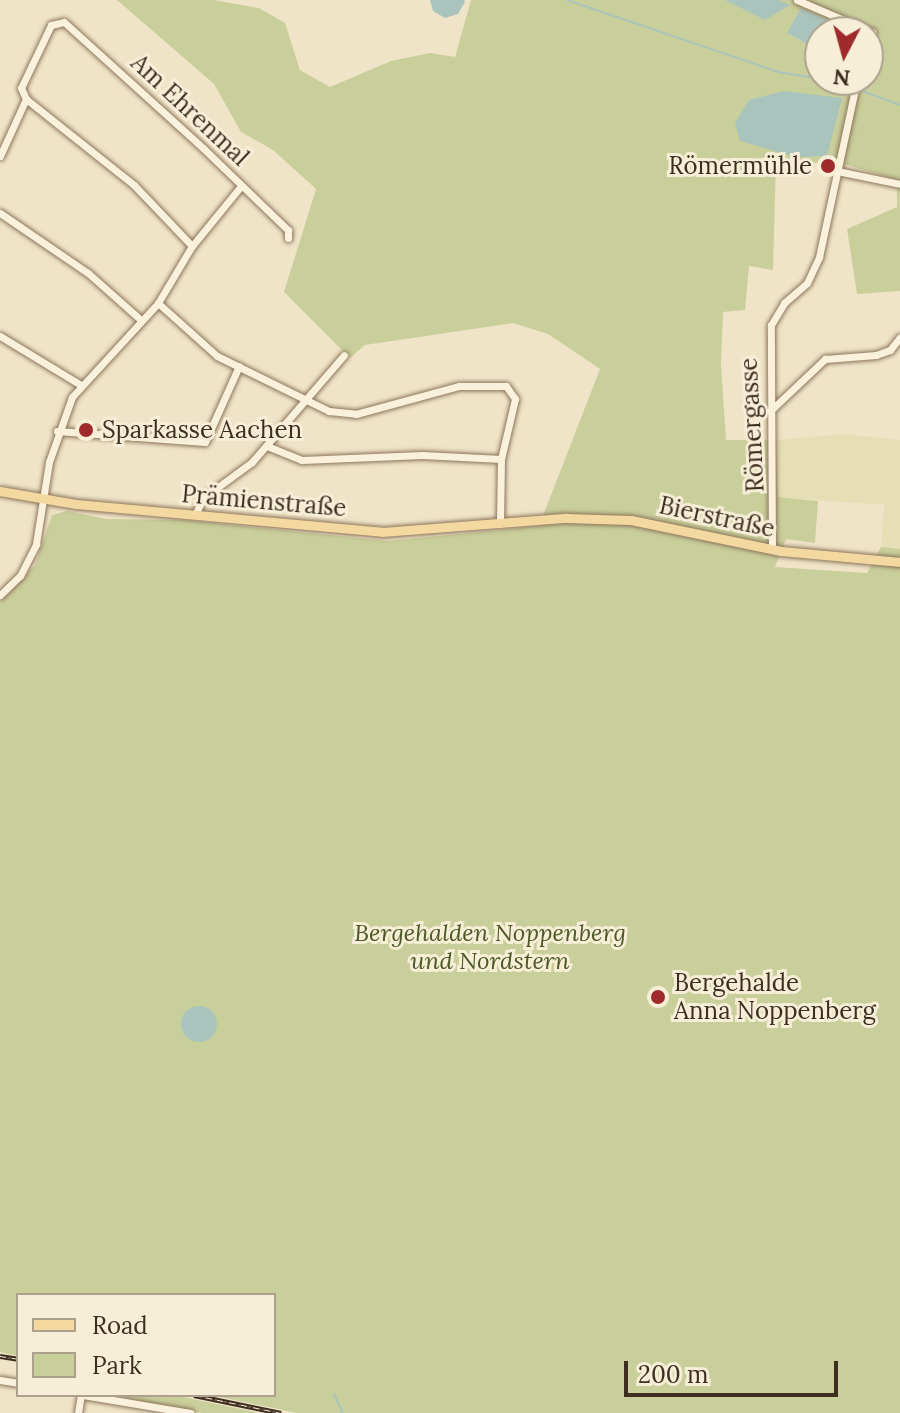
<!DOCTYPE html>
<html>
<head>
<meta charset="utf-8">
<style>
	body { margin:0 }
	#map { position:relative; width:900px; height:1413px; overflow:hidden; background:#f0e4c8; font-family:Lora,serif }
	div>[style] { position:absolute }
	.farmland>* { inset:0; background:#e6deb5 }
	.green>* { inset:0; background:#c9cf9b }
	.water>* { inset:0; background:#a9c4bc }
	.round { border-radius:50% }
	.stream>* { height:2px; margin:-1px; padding:0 1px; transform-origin:1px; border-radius:1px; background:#a9c4bc }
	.roads { filter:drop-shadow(0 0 2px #8d765c) drop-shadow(0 0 2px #8d765c) }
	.minor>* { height:7px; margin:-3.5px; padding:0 3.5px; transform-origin:3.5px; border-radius:3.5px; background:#faf1dc }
	.major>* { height:9px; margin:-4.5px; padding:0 4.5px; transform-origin:4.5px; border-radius:4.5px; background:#f3d9a0 }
	.rail>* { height:5px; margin-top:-2.5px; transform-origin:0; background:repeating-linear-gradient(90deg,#f7eed8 0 6px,#3d2e20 0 12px); box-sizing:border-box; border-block:2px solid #3d2e20 }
	.dots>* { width:22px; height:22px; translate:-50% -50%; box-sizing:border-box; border:4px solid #f7eed8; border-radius:50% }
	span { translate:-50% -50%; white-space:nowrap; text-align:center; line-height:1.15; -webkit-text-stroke:6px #f7eed8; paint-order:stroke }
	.street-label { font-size:24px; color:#3d2e20 }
	.poi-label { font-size:24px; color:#3d2e20 }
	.right { translate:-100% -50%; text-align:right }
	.left { translate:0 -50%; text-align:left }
	.park-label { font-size:24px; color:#4d5a26; font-style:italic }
	.legend { position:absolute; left:16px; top:1293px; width:260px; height:104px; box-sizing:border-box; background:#f7eed8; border:2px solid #ada18e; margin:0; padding:10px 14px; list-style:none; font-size:24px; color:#3d2e20 }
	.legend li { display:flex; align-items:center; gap:16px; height:40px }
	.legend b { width:40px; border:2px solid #ada18e }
	.north { position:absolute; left:804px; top:16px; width:80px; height:80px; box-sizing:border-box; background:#f7eed8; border:2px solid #ada18e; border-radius:50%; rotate:186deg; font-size:22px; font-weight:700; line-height:32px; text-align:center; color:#3d2e20 }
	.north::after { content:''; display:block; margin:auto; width:28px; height:36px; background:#9e2a2b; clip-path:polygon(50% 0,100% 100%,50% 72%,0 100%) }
	.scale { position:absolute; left:624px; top:1361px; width:214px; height:36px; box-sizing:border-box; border:4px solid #3d2e20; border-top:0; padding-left:10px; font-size:24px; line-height:28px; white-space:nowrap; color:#3d2e20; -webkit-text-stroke:6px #f7eed8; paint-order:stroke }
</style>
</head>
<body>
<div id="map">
	<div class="farmland">
		<div style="clip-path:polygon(843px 434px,900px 440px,900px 549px,881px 547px,884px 505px,778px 497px,776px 440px)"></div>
	</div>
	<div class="green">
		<div style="clip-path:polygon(evenodd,117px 0,213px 0,259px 8px,285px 23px,300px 70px,330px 87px,391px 61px,430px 53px,455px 57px,471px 0,900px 0,900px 291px,857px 294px,847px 229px,897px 207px,897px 180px,844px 164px,776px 161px,773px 270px,749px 266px,745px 310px,723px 312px,721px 364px,726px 440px,776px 440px,778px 497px,818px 501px,815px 543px,786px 539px,775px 567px,867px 573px,881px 547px,900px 549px,900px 1413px,297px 1413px,211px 1395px,274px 1395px,274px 1295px,18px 1295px,18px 1356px,0 1352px,0 602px,35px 565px,52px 515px,67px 511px,106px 519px,184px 520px,388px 541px,539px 526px,600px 369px,548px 334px,513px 323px,365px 345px,350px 358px,284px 292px,316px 189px,273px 150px,241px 132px,214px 84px,117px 0,837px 24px,838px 32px,868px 32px,868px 80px,820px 80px,820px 51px,787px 33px,837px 24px)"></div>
		<div style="clip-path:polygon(109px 1395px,174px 1395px,259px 1413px,202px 1413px)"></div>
	</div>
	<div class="water">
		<div style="clip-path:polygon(430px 0,464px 0,465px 2px,458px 14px,445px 18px,433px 11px)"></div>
		<div style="clip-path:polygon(725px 0,779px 0,790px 5px,765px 20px)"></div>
		<div style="clip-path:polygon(801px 8px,837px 24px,838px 32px,820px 32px,820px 51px,787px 33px)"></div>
		<div style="clip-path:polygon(784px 91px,842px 98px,827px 156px,797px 157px,740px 141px,735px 123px,749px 100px)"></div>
		<div class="round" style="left:181px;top:1006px;width:36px;height:36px"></div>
	</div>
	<div class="stream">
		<div style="left:567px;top:0;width:223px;rotate:18.8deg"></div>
		<div style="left:778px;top:72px;width:43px;rotate:9.5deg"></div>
		<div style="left:833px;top:80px;width:72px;rotate:20.5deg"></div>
		<div style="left:334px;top:1394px;width:21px;rotate:65deg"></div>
	</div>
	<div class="roads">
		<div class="minor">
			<div style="left:797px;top:0;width:82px;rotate:23.1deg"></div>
			<div style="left:872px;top:32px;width:13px;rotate:108deg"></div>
			<div style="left:26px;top:99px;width:138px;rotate:38.5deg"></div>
			<div style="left:134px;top:185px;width:84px;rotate:46.4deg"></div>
			<div style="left:0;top:156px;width:63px;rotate:-65.5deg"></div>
			<div style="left:26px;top:99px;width:12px;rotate:-114deg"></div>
			<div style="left:21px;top:88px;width:70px;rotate:-64.5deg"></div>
			<div style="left:51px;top:25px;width:13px;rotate:-13deg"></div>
			<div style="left:64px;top:22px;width:189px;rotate:42.2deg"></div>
			<div style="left:204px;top:149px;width:117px;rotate:44deg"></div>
			<div style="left:288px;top:230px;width:8px;rotate:90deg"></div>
			<div style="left:837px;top:171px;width:64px;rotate:11.7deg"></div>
			<div style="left:0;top:213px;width:107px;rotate:34.3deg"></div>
			<div style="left:88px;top:273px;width:71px;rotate:41.6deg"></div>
			<div style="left:158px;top:303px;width:79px;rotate:41.9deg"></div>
			<div style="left:217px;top:356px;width:125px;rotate:26.2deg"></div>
			<div style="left:329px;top:411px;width:27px;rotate:6deg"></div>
			<div style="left:356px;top:414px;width:107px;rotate:-15.2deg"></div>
			<div style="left:459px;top:386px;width:47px"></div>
			<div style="left:506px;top:386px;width:16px;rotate:55deg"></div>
			<div style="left:515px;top:399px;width:62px;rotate:103.1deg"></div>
			<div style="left:501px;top:459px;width:65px;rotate:90.9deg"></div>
			<div style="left:0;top:336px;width:95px;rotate:31.2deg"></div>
			<div style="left:770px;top:411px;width:76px;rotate:-43.4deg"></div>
			<div style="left:825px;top:359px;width:51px;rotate:-4.5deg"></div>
			<div style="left:876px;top:355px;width:15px;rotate:-20deg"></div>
			<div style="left:890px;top:350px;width:16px;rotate:-52deg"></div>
			<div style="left:57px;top:431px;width:148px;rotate:4.3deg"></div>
			<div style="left:205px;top:442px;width:83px;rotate:-65.9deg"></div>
			<div style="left:267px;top:446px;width:38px;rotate:22deg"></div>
			<div style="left:302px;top:460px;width:120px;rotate:-2.4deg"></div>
			<div style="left:422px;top:455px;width:79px;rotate:2.9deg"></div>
			<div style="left:195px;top:515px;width:19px;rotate:-65deg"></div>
			<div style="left:203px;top:498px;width:61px;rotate:-36.3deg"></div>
			<div style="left:252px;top:462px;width:141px;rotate:-49.3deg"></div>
			<div style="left:772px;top:550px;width:225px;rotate:-90.3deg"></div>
			<div style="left:771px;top:325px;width:26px;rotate:-59deg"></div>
			<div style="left:784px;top:303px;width:30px;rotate:-41deg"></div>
			<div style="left:807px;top:283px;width:29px;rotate:-65deg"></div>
			<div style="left:819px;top:257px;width:181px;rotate:-77.9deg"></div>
			<div style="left:0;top:595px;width:28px;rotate:-44deg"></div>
			<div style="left:20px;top:576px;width:36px;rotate:-63deg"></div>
			<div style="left:36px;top:544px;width:83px;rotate:-81deg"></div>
			<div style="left:49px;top:462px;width:69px;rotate:-70.5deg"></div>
			<div style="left:72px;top:397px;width:127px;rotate:-47.5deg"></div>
			<div style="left:158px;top:303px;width:66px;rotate:-59.2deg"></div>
			<div style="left:192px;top:246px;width:77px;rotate:-50.8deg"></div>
			<div style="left:0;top:1380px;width:18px;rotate:9deg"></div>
			<div style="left:83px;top:1395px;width:109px;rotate:9.5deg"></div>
			<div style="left:78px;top:1413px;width:18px;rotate:-81deg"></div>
		</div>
		<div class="major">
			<div style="left:0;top:491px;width:77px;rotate:9.7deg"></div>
			<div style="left:76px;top:504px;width:307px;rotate:5.2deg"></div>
			<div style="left:382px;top:532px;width:185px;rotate:-4.4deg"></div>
			<div style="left:566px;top:518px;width:65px;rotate:1.8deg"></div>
			<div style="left:631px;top:520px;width:153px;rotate:11.7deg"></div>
			<div style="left:781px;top:551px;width:120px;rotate:5.3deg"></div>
		</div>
	</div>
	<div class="rail">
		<div style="left:0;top:1356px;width:18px;rotate:9deg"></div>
		<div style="left:194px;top:1395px;width:89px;rotate:11.7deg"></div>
	</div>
	<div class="dots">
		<div style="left:828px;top:166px;background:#9e2a2b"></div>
		<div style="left:86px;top:430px;background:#9e2a2b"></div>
		<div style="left:658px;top:997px;background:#9e2a2b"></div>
	</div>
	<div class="street-label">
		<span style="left:190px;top:110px;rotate:43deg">Am Ehrenmal</span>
		<span style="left:752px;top:425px;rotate:-93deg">Römergasse</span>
		<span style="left:264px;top:501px;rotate:5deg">Prämienstraße</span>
		<span style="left:717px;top:517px;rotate:12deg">Bierstraße</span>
	</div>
	<div class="poi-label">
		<span class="right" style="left:812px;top:166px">Römermühle</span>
		<span class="left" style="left:102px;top:430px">Sparkasse Aachen</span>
		<span class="left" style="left:674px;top:997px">Bergehalde<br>Anna Noppenberg</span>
	</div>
	<div class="park-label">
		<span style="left:490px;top:947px">Bergehalden Noppenberg<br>und Nordstern</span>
	</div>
	<ul class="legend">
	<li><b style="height:10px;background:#f3d9a0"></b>Road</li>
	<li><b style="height:22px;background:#c9cf9b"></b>Park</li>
	</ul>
	<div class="north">N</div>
	<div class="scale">200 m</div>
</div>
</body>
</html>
